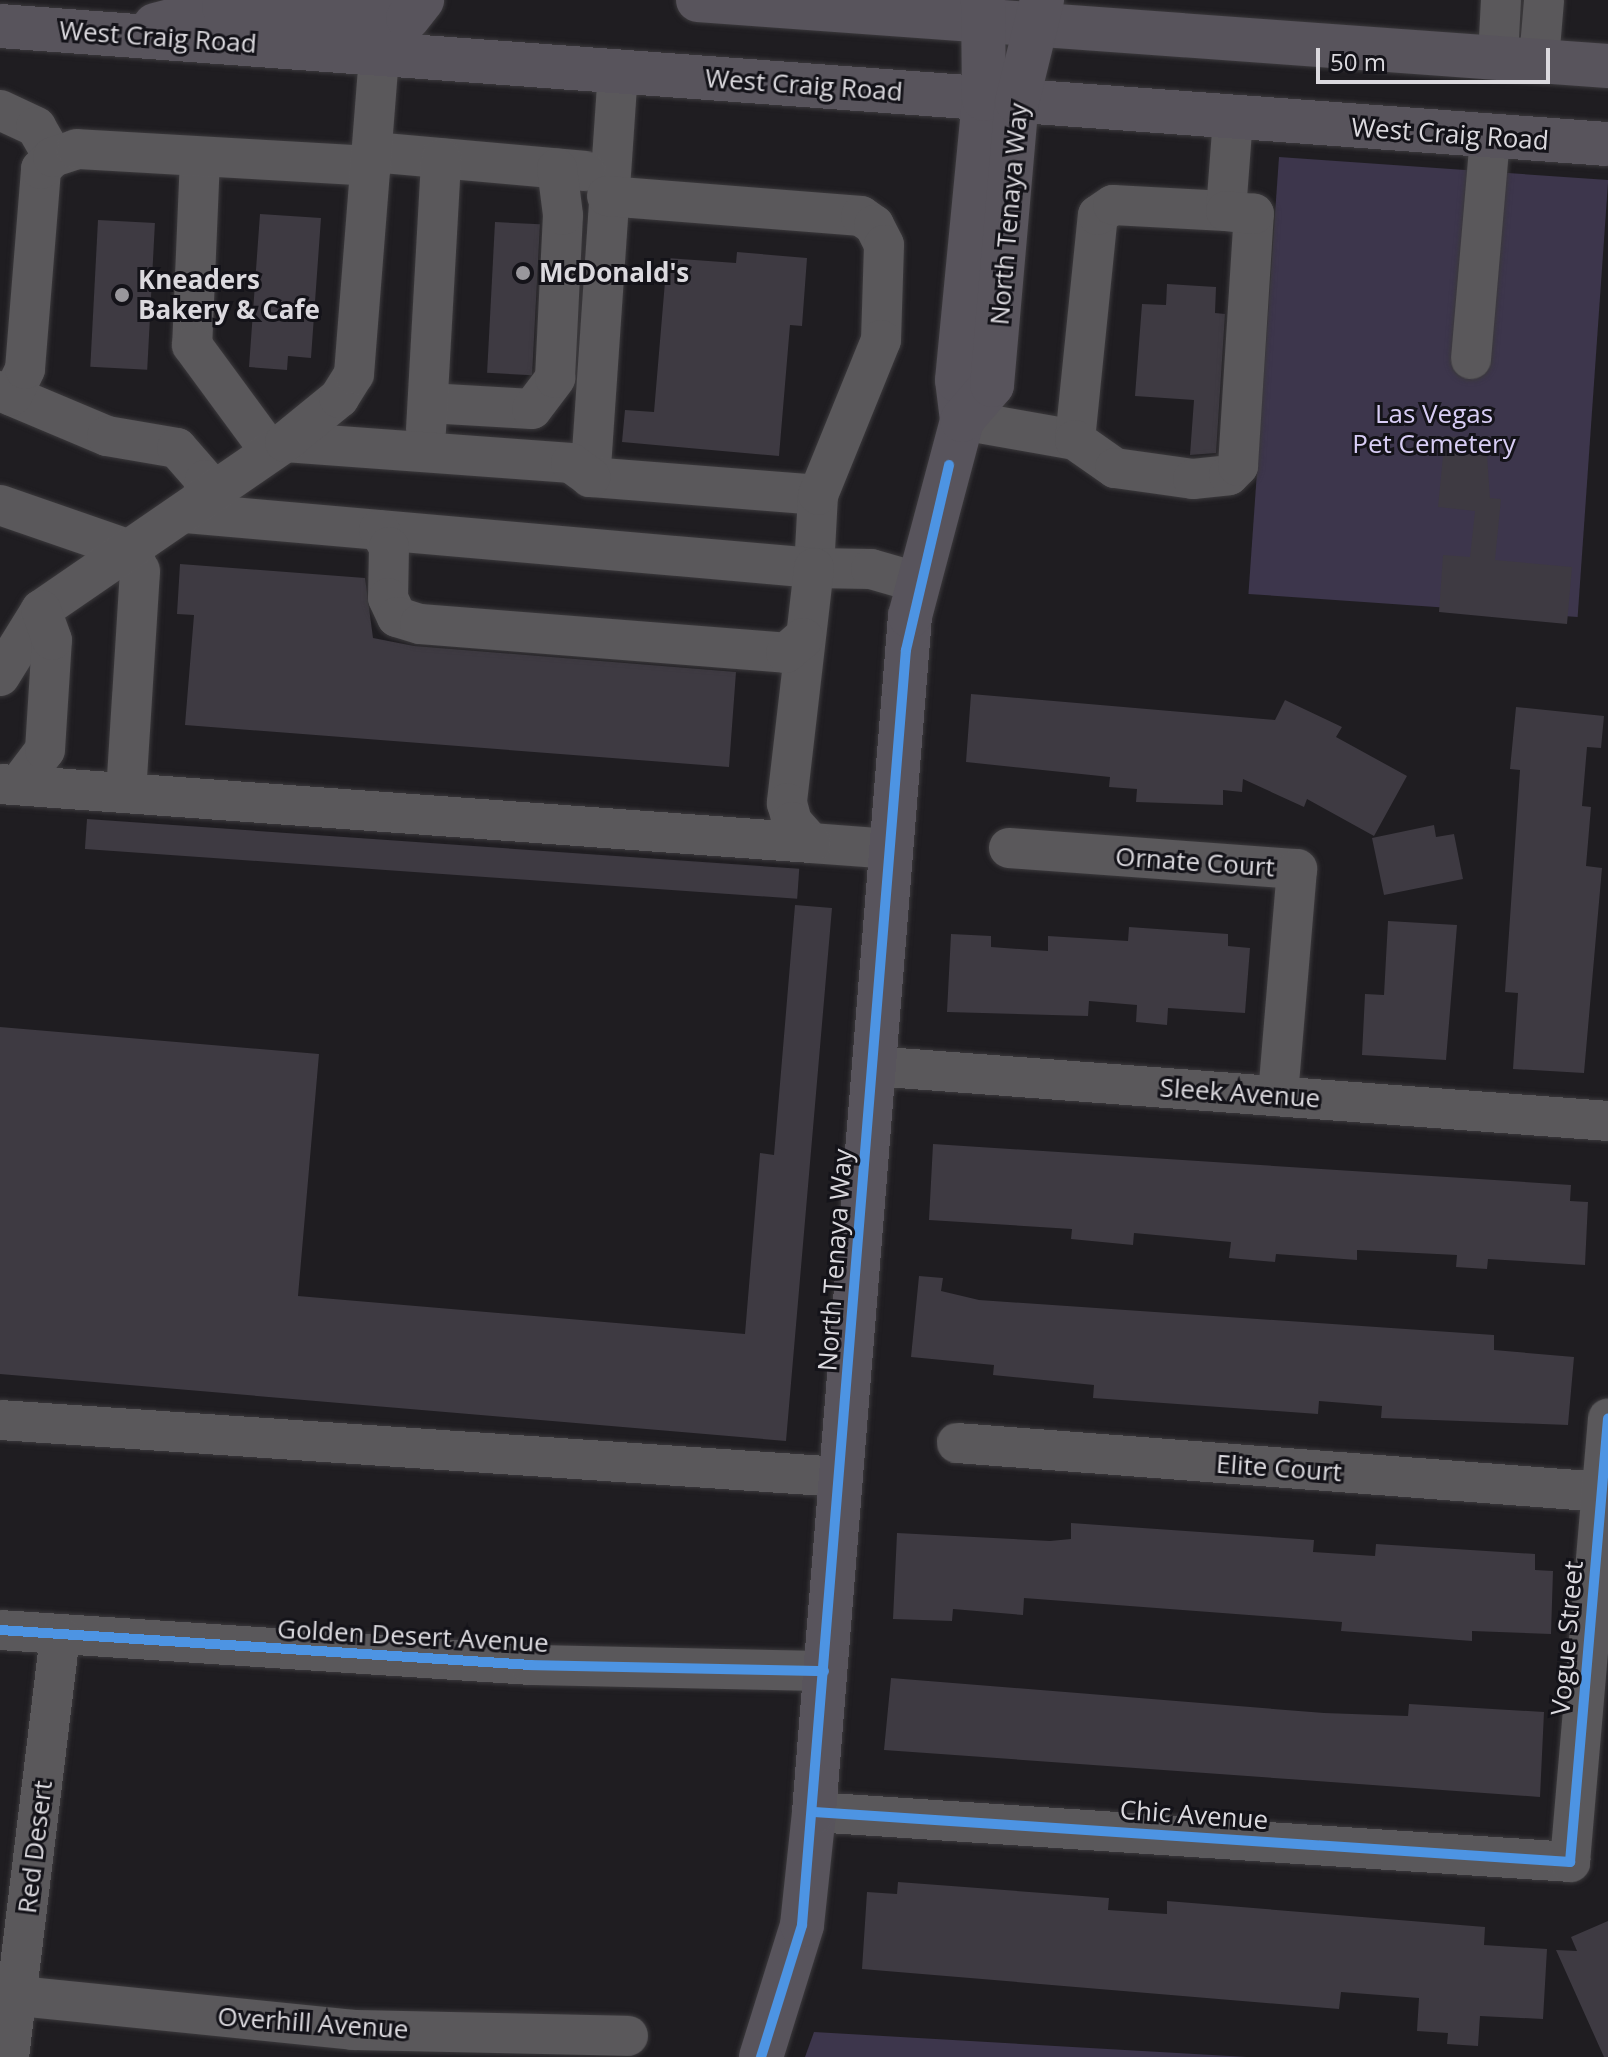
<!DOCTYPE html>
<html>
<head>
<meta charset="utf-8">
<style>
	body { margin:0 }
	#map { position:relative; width:1608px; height:2057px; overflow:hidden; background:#1f1d21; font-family:"Open Sans",sans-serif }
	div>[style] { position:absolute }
	.green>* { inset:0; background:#3d364c; transform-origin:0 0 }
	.building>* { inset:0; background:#3e3a42; transform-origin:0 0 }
	.roads { filter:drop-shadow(0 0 2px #3b393c) drop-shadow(0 0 2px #3b393c) }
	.minor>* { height:40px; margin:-20px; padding:0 20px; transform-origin:20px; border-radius:20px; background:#5a585b }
	.major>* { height:44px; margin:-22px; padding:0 22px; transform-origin:22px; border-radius:22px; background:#58545c }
	.cycleway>* { height:10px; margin:-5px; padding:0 5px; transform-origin:5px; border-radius:5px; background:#4d94e3 }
	.dots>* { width:22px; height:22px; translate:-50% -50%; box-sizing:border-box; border:4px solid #141319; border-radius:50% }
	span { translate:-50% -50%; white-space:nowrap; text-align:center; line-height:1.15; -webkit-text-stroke:6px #141319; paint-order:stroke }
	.street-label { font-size:26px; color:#dbd9de }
	.poi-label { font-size:26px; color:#dbd9de; font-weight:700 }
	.left { translate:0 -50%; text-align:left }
	.park-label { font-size:26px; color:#d8cdf5 }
	.scale { position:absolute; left:1316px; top:48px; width:234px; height:36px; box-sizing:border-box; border:4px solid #dbd9de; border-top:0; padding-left:10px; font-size:24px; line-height:28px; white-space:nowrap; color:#dbd9de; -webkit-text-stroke:6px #141319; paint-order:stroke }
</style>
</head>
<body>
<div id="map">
	<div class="green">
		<div style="left:1279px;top:157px;width:330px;height:438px;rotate:4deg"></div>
		<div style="clip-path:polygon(814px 2032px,1247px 2057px,805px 2057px)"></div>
	</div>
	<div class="building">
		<div style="clip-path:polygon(260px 214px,321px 218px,311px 358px,288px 356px,287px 370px,249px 367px)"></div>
		<div style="left:98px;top:220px;width:57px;height:147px;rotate:3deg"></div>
		<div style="left:495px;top:222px;width:45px;height:151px;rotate:3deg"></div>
		<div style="clip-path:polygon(737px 252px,807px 258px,802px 326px,790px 325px,779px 456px,622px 442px,625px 410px,654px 412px,667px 258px,736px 263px)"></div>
		<div style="clip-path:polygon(1167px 284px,1216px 287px,1215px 313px,1225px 314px,1216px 453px,1190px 455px,1194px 400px,1135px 396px,1142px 304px,1166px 305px)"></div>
		<div style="clip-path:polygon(1445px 436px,1486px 440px,1490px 498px,1501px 499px,1495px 560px,1572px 567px,1567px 624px,1439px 612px,1443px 555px,1470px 557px,1475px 511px,1438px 507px)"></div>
		<div style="clip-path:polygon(180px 564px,365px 578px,373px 638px,414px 646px,736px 672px,729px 767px,185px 725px,194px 615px,177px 614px)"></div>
		<div style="clip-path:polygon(971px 694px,1275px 720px,1285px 700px,1342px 727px,1336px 737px,1407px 776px,1374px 836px,1307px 799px,1304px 807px,1243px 779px,1242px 792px,1223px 790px,1223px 805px,1136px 802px,1137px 789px,1109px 787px,1110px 777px,966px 762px)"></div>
		<div style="clip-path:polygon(1516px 707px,1604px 716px,1601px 748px,1587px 747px,1582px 806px,1591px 807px,1586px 866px,1602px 868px,1584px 1073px,1513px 1069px,1518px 993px,1505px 992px,1520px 770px,1510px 769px)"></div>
		<div style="left:87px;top:819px;width:714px;height:30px;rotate:4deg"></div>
		<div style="clip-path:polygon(1434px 825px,1436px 837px,1454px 834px,1463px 879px,1384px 895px,1372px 838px)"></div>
		<div style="clip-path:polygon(795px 905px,832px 908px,786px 1441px,0 1374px,0 1027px,319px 1054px,298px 1296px,745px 1334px,760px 1153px,774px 1155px)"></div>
		<div style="clip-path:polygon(1388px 921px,1457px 925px,1446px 1060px,1362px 1055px,1365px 994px,1384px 995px)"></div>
		<div style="clip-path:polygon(1129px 927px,1228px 934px,1228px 946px,1250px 948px,1245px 1013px,1168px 1008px,1167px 1025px,1136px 1022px,1137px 1005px,1089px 1001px,1088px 1016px,947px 1012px,951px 934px,991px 936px,991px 947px,1048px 951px,1048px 936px,1128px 941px)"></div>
		<div style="clip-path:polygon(933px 1144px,1571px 1185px,1570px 1201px,1588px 1202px,1585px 1265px,1488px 1259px,1487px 1269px,1456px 1267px,1457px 1255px,1357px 1250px,1357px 1260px,1276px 1254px,1275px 1262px,1229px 1258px,1231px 1242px,1134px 1233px,1133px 1245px,1071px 1239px,1072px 1229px,929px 1220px)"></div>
		<div style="clip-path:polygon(919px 1276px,943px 1278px,941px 1291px,979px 1300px,1494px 1335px,1494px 1350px,1574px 1357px,1568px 1425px,1381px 1418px,1382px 1406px,1319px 1401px,1318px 1414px,1093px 1398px,1094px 1385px,993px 1375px,994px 1365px,911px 1357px)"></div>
		<div style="clip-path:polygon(1071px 1523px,1314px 1540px,1313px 1552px,1375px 1556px,1376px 1544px,1535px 1554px,1535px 1570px,1553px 1571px,1551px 1634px,1472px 1631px,1472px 1641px,1341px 1631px,1342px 1622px,1024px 1598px,1023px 1615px,953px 1609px,952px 1621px,893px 1619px,897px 1533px,1050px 1541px,1071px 1539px)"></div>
		<div style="clip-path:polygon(891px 1678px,1324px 1713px,1408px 1716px,1409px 1704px,1544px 1712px,1540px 1797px,884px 1750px)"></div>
		<div style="clip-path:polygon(898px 1882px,1109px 1898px,1108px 1910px,1167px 1914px,1167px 1901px,1485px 1927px,1484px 1945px,1547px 1949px,1543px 2019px,1480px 2016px,1478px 2046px,1447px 2044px,1448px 2033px,1417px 2031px,1419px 1998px,1341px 1992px,1339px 2009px,862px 1969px,867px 1892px,897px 1894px)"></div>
		<div style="clip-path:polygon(1608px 1921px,1608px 2057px,1604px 2057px,1556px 1950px,1577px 1951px,1571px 1937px)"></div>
	</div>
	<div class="roads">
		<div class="minor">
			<div style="left:1498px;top:57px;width:57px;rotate:-87deg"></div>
			<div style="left:1539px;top:60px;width:60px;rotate:-85.2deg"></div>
			<div style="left:618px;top:71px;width:407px;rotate:93.9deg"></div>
			<div style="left:590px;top:477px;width:229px;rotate:4.5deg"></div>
			<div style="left:818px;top:495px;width:73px;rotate:93.1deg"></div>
			<div style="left:814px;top:568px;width:57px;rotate:1deg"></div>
			<div style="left:871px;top:569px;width:47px;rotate:16.1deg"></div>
			<div style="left:0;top:110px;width:40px;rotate:25deg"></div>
			<div style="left:36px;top:127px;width:34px;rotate:60deg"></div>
			<div style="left:373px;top:152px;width:213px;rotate:5.1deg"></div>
			<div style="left:200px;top:158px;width:187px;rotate:92.4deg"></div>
			<div style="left:192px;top:345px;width:132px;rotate:53.7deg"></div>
			<div style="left:607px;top:196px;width:255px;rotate:4.5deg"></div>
			<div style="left:861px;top:216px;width:16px;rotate:35deg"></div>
			<div style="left:874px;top:225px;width:22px;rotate:63deg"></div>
			<div style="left:884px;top:245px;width:95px;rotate:91.8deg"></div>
			<div style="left:881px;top:340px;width:167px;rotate:112.1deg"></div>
			<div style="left:1471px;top:359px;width:223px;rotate:-85.1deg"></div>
			<div style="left:0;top:391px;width:116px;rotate:22.8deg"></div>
			<div style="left:107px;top:436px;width:71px;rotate:9.7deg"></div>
			<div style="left:177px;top:448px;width:43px;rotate:48.8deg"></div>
			<div style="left:205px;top:480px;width:21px;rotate:98deg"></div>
			<div style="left:12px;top:396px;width:30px;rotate:-64deg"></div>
			<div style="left:25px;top:369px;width:201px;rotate:-85.4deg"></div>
			<div style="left:41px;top:169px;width:17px;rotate:-45deg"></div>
			<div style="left:53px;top:157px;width:25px;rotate:-18deg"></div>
			<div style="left:77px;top:149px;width:295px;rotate:3.3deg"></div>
			<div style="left:428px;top:403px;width:104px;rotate:3.3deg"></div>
			<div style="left:532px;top:409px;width:39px;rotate:-53deg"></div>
			<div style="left:555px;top:378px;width:163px;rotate:-87.2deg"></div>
			<div style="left:563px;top:215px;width:47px;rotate:-97.3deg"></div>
			<div style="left:962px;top:420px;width:115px;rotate:10deg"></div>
			<div style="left:1075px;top:440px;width:226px;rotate:-84.2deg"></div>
			<div style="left:1098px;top:215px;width:18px;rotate:-34deg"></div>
			<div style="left:1113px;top:205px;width:113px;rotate:3deg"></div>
			<div style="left:1226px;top:211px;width:93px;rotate:-85.7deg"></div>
			<div style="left:426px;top:430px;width:272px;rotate:-86.8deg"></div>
			<div style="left:1075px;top:440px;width:49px;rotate:35deg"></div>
			<div style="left:1115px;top:468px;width:79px;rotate:8deg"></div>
			<div style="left:1193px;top:479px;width:36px;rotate:-6deg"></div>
			<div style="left:1229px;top:475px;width:13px;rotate:-45deg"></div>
			<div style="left:1238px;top:466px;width:253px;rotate:-86.4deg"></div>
			<div style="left:1254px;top:214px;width:28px;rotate:-174deg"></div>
			<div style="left:285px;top:442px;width:287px;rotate:4.2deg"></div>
			<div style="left:571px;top:463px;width:24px;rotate:36deg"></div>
			<div style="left:0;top:505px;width:138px;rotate:19.1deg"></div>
			<div style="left:130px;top:550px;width:23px;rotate:65deg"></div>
			<div style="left:140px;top:571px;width:220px;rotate:93.6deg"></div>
			<div style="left:186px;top:513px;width:630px;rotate:5.01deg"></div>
			<div style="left:814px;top:568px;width:237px;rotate:96.6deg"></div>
			<div style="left:787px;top:803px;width:20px;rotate:75deg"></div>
			<div style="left:792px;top:822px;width:28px;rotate:48deg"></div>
			<div style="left:811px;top:843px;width:79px;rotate:4.3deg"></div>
			<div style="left:379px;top:530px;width:20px;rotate:60deg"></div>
			<div style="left:389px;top:547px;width:51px;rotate:91.1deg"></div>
			<div style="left:388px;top:598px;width:21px;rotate:65deg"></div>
			<div style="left:397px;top:617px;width:24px;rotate:17deg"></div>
			<div style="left:420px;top:624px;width:367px;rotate:4.5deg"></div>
			<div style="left:786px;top:653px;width:23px;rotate:-41deg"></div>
			<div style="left:0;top:676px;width:78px;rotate:-58.2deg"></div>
			<div style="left:41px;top:610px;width:296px;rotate:-34.5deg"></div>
			<div style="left:285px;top:442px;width:70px;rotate:-39.2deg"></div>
			<div style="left:339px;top:398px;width:28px;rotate:-58deg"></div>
			<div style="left:354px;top:374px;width:322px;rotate:-85.5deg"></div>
			<div style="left:20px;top:783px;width:41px;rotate:-52.9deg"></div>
			<div style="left:45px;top:750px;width:110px;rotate:-86.4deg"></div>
			<div style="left:52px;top:640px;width:32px;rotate:-110deg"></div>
			<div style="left:0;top:784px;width:813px;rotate:4.16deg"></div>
			<div style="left:1009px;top:848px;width:289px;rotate:4.2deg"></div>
			<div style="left:1297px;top:869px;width:228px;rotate:94.8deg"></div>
			<div style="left:872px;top:1066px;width:738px;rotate:4.27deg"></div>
			<div style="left:0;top:1420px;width:843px;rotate:3.88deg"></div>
			<div style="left:957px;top:1443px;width:647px;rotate:4.34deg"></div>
			<div style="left:0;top:1630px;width:532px;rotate:3.77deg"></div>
			<div style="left:531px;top:1665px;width:293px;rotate:1.2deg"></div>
			<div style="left:814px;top:1812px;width:758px;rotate:3.78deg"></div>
			<div style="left:1570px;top:1862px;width:445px;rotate:-85.1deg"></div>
			<div style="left:0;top:1994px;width:355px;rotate:5.8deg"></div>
			<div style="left:353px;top:2030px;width:275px;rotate:1.2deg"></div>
			<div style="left:9px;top:2057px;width:424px;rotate:-83.1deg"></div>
		</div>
		<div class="major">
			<div style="left:698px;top:0;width:912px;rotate:4.15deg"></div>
			<div style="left:155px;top:25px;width:71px;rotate:-14.6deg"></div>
			<div style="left:224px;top:7px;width:184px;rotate:3.4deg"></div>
			<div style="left:408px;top:18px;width:23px;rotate:-52deg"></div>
			<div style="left:0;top:26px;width:1612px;rotate:4.2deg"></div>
			<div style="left:962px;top:420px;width:40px;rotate:-97.1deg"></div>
			<div style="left:957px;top:380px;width:282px;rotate:-84.5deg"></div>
			<div style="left:984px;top:99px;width:99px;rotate:-90.6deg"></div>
			<div style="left:761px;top:2057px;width:138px;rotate:-72.7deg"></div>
			<div style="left:802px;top:1925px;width:114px;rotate:-83.9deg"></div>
			<div style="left:814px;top:1812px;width:1200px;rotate:-85.41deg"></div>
			<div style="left:910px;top:616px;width:203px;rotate:-75.1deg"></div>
			<div style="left:962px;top:420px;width:46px;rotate:-49.4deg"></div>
			<div style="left:992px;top:385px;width:284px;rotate:-85deg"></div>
			<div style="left:1017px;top:102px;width:105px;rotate:-76.2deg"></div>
		</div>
	</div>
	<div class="cycleway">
		<div style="left:0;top:1630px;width:532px;rotate:3.77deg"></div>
		<div style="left:531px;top:1665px;width:293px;rotate:1.2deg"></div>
		<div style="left:814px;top:1812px;width:758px;rotate:3.78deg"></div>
		<div style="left:1570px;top:1862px;width:445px;rotate:-85.1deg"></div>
		<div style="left:761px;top:2057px;width:138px;rotate:-72.7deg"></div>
		<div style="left:802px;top:1925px;width:1279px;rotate:-85.34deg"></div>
		<div style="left:906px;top:650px;width:190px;rotate:-76.9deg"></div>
	</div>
	<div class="dots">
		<div style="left:523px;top:273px;background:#99979c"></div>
		<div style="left:122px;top:295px;background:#99979c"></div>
	</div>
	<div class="street-label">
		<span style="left:158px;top:37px;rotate:4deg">West Craig Road</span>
		<span style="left:804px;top:85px;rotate:4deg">West Craig Road</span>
		<span style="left:1450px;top:134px;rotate:4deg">West Craig Road</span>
		<span style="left:1009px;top:214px;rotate:-85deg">North Tenaya Way</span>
		<span style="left:1195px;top:862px;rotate:4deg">Ornate Court</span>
		<span style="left:1240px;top:1093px;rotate:4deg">Sleek Avenue</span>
		<span style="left:835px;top:1260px;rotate:-86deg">North Tenaya Way</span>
		<span style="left:1279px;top:1468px;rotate:4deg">Elite Court</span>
		<span style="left:413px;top:1636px;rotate:3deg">Golden Desert Avenue</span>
		<span style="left:1567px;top:1638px;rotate:-85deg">Vogue Street</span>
		<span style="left:1194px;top:1815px;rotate:4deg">Chic Avenue</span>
		<span style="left:35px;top:1847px;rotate:-83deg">Red Desert</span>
		<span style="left:313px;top:2023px;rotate:4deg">Overhill Avenue</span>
	</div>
	<div class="poi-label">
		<span class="left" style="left:539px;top:273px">McDonald's</span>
		<span class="left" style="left:138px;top:295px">Kneaders<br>Bakery &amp; Cafe</span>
	</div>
	<div class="park-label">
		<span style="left:1434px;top:429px">Las Vegas<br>Pet Cemetery</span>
	</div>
	<div class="scale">50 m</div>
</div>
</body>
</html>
